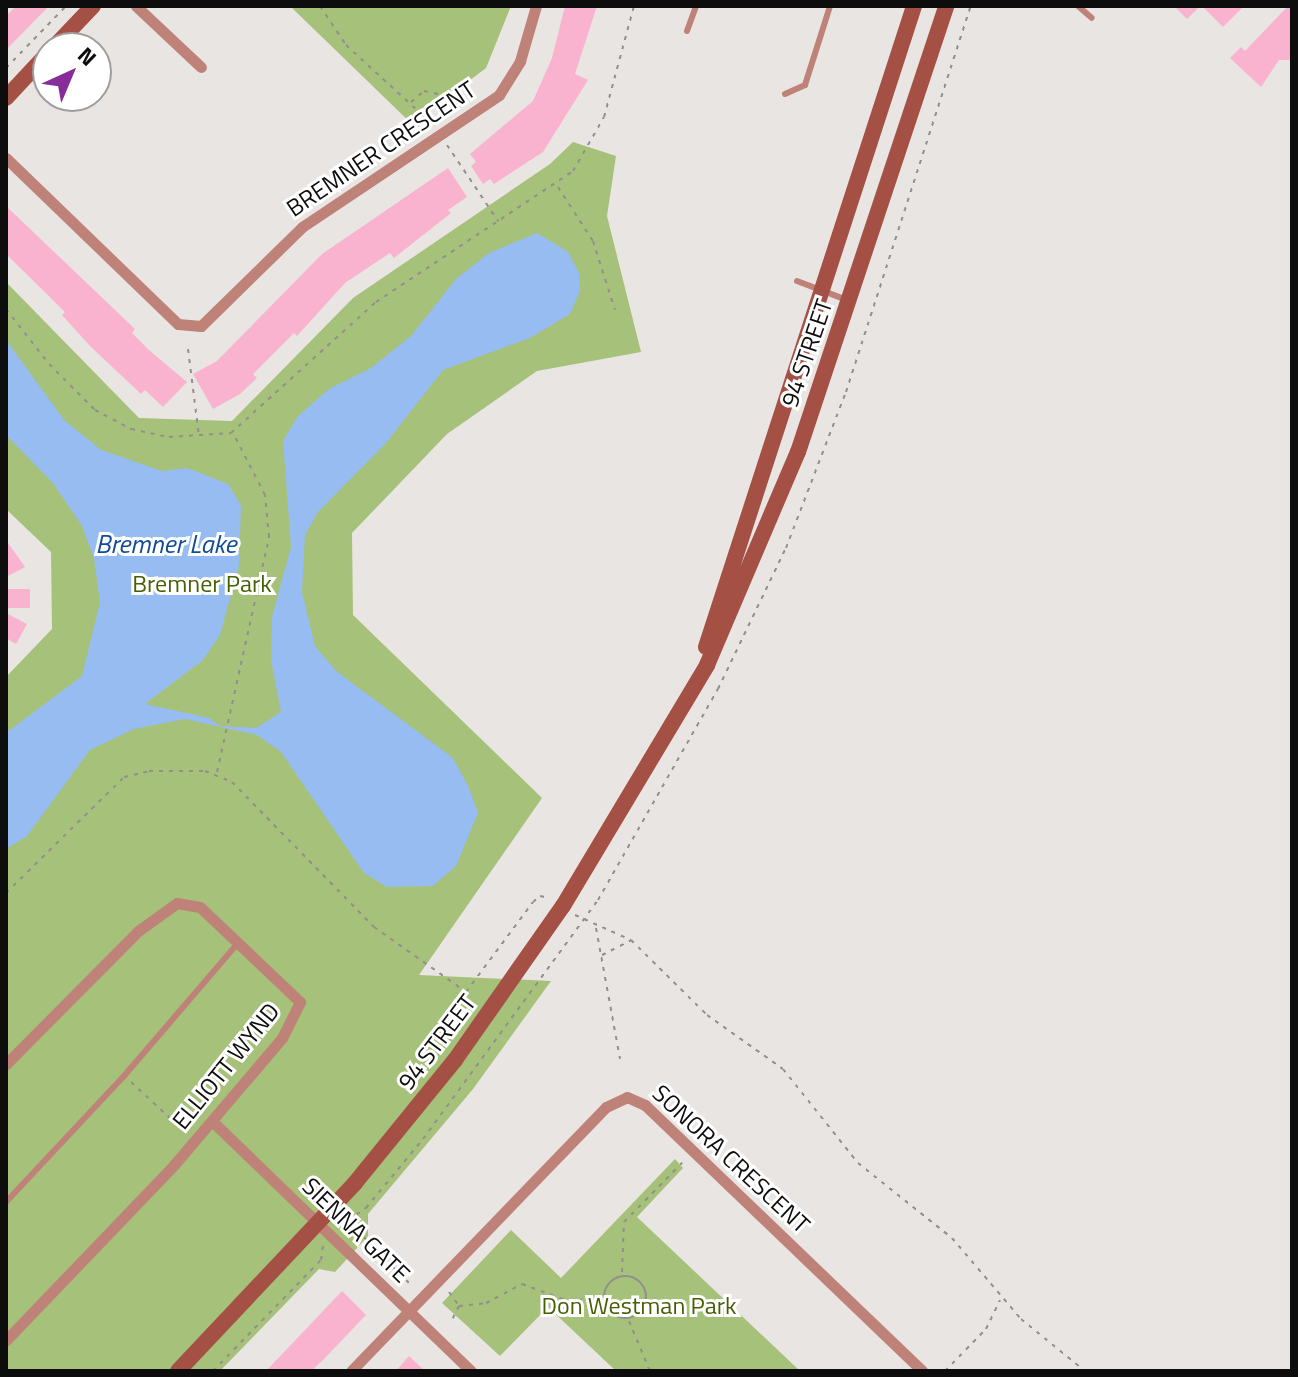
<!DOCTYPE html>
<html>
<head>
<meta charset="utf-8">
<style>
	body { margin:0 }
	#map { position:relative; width:1298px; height:1377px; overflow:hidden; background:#e9e5e3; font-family:"Titillium Web",sans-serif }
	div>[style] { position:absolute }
	.green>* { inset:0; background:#a6c179 }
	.water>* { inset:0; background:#97bcf2 }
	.building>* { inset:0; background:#f9b3ce; transform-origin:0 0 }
	.path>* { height:2px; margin-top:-1px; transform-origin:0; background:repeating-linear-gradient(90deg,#928f8e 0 4px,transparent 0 10px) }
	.path>.ring { margin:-1px; padding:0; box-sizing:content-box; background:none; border:2px solid #928f8e; border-radius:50% }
	.lane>* { height:6px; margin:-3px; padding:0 3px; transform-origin:3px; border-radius:3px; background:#bf8279 }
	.street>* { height:11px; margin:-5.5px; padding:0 5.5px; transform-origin:5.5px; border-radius:5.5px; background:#bf8279 }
	.secondary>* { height:16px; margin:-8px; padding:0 8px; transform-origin:8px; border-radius:8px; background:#a55045 }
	span { translate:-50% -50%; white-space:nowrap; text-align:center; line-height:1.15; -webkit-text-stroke:6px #fff; paint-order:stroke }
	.street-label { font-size:24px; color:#0e0d0d }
	.park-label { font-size:24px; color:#465f05 }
	.water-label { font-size:26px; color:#114b98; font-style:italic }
	.frame { position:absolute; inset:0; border:8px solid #0e0d0d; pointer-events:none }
	.north { position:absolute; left:32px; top:32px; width:80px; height:80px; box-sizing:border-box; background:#fff; border:2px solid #9f9e9e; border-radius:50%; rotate:44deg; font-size:22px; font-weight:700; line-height:32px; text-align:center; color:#0e0d0d }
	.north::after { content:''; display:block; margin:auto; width:28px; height:36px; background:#872d99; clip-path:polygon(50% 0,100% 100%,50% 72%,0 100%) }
</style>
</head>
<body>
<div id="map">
	<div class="green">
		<div style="clip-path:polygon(290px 6px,511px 6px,486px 68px,432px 109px,417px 129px)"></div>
		<div style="clip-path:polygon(573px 142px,616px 156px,607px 216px,641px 352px,537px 371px,447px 434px,352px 533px,353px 615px,542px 798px,419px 975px,551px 981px,473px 1089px,368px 1214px,368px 1236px,335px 1272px,319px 1269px,220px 1371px,6px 1371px,6px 677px,52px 629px,51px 552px,6px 509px,6px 282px,139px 418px,232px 421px,353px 298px,550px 164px)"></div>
		<div style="clip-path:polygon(675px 1159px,683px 1168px,637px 1217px,800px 1371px,616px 1371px,548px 1307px,500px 1356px,442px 1303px,511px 1230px,561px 1278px)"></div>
	</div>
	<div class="water">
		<div style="clip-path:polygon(537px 233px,568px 252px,579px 273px,580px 291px,570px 314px,530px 338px,443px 370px,386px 443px,318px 512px,305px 535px,302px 592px,315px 646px,336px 671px,453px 758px,469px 788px,478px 813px,456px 866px,433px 886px,387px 887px,364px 873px,281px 752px,257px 735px,185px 719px,134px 729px,90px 750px,27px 836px,6px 849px,6px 733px,82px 676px,100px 602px,94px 559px,82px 526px,53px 483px,6px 435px,6px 340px,64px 420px,101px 450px,162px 471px,187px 468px,228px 484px,241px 505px,239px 566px,220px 635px,203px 660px,145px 704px,209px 718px,220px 726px,256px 728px,281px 712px,271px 660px,272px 617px,291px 547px,283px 441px,298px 416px,329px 389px,371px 368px,411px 336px,456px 279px,489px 253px)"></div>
	</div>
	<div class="building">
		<div style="clip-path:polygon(16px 6px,49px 6px,6px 50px,6px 16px)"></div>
		<div style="clip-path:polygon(565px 6px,597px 6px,575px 74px,588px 80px,543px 152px,494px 184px,490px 179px,483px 184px,471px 166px,476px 162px,470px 154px,533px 101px,552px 58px)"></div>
		<div style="clip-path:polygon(1174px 6px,1200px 6px,1187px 19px)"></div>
		<div style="clip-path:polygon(1202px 6px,1244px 6px,1223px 27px)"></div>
		<div style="clip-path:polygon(1288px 6px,1292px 6px,1292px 60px,1279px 60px,1261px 87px,1230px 58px,1241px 47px,1245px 51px)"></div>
		<div style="clip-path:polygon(448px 168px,467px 197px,448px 210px,451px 213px,394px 258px,390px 253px,345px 283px,297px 336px,294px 333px,253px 374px,257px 378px,240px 394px,213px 409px,193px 374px,217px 361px,322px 254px)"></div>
		<div style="clip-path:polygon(6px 206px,135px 329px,132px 333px,149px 350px,187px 382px,163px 407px,145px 390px,141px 394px,90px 346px,62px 315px,65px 312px,6px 254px)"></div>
		<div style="clip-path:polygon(6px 540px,25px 567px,6px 577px)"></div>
		<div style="left:6px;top:589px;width:24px;height:19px"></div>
		<div style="clip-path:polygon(6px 613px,27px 624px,16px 644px,6px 638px)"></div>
		<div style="clip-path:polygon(342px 1291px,366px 1315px,324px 1359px,311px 1371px,266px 1371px)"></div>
		<div style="clip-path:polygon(409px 1356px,425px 1371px,396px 1371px)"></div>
	</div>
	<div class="path">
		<div style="left:320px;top:6px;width:47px;rotate:56.3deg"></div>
		<div style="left:346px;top:45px;width:115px;rotate:42.5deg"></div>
		<div style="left:6px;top:68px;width:86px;rotate:-45.9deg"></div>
		<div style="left:411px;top:102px;width:17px;rotate:-40deg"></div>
		<div style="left:424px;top:91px;width:25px;rotate:12deg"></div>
		<div style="left:448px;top:96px;width:11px;rotate:56deg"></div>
		<div style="left:447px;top:145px;width:92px;rotate:56.1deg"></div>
		<div style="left:558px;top:187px;width:64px;rotate:57.1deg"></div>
		<div style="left:593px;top:241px;width:72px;rotate:72.3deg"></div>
		<div style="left:6px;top:309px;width:70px;rotate:52deg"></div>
		<div style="left:49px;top:364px;width:65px;rotate:45deg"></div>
		<div style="left:95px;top:410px;width:41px;rotate:27.8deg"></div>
		<div style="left:131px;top:429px;width:39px;rotate:12deg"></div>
		<div style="left:169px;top:437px;width:62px;rotate:-3.7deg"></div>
		<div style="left:231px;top:433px;width:195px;rotate:-42.1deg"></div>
		<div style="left:376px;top:302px;width:237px;rotate:-33.6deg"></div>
		<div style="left:573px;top:171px;width:62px;rotate:-60.1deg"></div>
		<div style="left:604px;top:117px;width:115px;rotate:-74.9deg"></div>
		<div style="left:188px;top:349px;width:88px;rotate:82.8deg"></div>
		<div style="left:217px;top:772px;width:241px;rotate:-77.5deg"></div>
		<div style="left:269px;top:537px;width:42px;rotate:-95.4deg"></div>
		<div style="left:265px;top:495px;width:70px;rotate:-117.3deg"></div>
		<div style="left:6px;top:893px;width:165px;rotate:-44.5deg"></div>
		<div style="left:124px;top:777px;width:26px;rotate:-13deg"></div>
		<div style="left:149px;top:771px;width:56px"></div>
		<div style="left:205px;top:771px;width:29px;rotate:22deg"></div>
		<div style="left:232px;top:782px;width:203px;rotate:45.6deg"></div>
		<div style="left:374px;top:927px;width:113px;rotate:35.2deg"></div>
		<div style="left:466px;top:992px;width:112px;rotate:-53.3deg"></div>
		<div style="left:533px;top:902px;width:9px;rotate:-41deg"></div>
		<div style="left:540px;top:896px;width:10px;rotate:11deg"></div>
		<div style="left:575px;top:915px;width:61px;rotate:24.1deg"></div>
		<div style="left:631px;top:940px;width:107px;rotate:44.6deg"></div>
		<div style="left:707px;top:1015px;width:93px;rotate:35.4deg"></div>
		<div style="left:783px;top:1069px;width:120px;rotate:51.4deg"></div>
		<div style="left:858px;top:1163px;width:120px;rotate:38.6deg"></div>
		<div style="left:952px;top:1238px;width:106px;rotate:49.6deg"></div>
		<div style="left:1021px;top:1319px;width:82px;rotate:39.1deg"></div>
		<div style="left:596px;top:928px;width:133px;rotate:79.6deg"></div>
		<div style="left:602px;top:955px;width:33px;rotate:-27deg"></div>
		<div style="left:131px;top:1082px;width:74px;rotate:42.8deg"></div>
		<div style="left:350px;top:1223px;width:87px;rotate:45.5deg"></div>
		<div style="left:340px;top:1226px;width:32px;rotate:-35deg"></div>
		<div style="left:366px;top:1208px;width:89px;rotate:-50.4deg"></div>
		<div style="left:423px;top:1139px;width:296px;rotate:-53.8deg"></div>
		<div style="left:598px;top:900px;width:243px;rotate:-60.4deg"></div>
		<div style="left:718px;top:689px;width:157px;rotate:-64.3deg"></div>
		<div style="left:786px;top:548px;width:167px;rotate:-69deg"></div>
		<div style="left:846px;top:392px;width:406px;rotate:-72.1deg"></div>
		<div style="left:622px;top:1272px;width:50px;rotate:-87.7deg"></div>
		<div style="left:624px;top:1222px;width:83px;rotate:-45.5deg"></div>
		<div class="ring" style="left:604px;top:1276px;width:40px;height:40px"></div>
		<div style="left:449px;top:1292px;width:17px;rotate:54deg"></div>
		<div style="left:459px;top:1306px;width:18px;rotate:117deg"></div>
		<div style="left:459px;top:1306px;width:27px;rotate:-6deg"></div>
		<div style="left:486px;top:1303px;width:41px;rotate:-27.8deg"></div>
		<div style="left:522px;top:1284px;width:49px;rotate:20.3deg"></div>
		<div style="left:568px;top:1301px;width:38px;rotate:-5deg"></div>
		<div style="left:629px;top:1321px;width:54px;rotate:67.2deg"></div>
		<div style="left:213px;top:1371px;width:155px;rotate:-45.8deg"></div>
		<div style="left:321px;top:1260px;width:15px;rotate:-82deg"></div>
		<div style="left:945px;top:1371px;width:59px;rotate:-45.7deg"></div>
		<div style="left:986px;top:1329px;width:32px;rotate:-64deg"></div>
	</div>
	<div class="lane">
		<div style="left:1078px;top:6px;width:18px;rotate:41deg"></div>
		<div style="left:687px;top:31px;width:27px;rotate:-70deg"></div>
		<div style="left:785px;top:94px;width:22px;rotate:-24deg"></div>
		<div style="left:805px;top:85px;width:83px;rotate:-72.4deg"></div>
		<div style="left:797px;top:281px;width:53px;rotate:20.8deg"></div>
		<div style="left:6px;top:1202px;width:173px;rotate:-46.9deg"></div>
		<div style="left:124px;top:1076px;width:175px;rotate:-49.4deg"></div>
	</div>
	<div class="street">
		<div style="left:136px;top:6px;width:89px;rotate:43.2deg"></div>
		<div style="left:6px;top:158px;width:239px;rotate:44deg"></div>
		<div style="left:178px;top:324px;width:23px;rotate:5deg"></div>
		<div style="left:201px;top:326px;width:141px;rotate:-44.4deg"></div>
		<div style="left:302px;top:227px;width:237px;rotate:-33.8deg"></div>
		<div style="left:499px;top:95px;width:40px;rotate:-58deg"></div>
		<div style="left:520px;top:61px;width:57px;rotate:-73.8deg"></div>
		<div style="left:6px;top:1064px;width:187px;rotate:-45.2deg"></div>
		<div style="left:138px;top:931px;width:48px;rotate:-35.7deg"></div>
		<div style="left:177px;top:903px;width:23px;rotate:10deg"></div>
		<div style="left:200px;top:907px;width:138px;rotate:43.5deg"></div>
		<div style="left:300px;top:1002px;width:40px;rotate:116.6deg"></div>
		<div style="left:282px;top:1038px;width:167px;rotate:130.4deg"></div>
		<div style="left:174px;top:1165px;width:243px;rotate:133.8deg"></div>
		<div style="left:212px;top:1121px;width:360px;rotate:44deg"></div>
		<div style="left:351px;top:1371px;width:367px;rotate:-46deg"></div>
		<div style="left:606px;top:1107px;width:23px;rotate:-25deg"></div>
		<div style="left:627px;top:1097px;width:20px;rotate:24deg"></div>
		<div style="left:645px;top:1105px;width:384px;rotate:43.8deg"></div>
	</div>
	<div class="secondary">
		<div style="left:53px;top:48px;width:58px;rotate:-46.4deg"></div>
		<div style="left:6px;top:98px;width:62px;rotate:-47deg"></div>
		<div style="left:706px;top:647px;width:674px;rotate:-72.02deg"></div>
		<div style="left:178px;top:1371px;width:258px;rotate:-46.7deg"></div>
		<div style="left:355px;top:1183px;width:159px;rotate:-50.9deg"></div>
		<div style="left:455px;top:1060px;width:188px;rotate:-55deg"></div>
		<div style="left:563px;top:906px;width:281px;rotate:-59.1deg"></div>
		<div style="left:707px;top:665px;width:232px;rotate:-66.9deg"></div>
		<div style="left:798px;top:452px;width:470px;rotate:-71.6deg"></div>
	</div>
	<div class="street-label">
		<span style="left:381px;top:149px;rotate:-34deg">BREMNER CRESCENT</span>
		<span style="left:807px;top:353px;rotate:-71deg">94 STREET</span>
		<span style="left:437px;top:1042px;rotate:-53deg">94 STREET</span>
		<span style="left:226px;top:1066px;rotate:-51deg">ELLIOTT WYND</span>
		<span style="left:731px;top:1159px;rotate:43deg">SONORA CRESCENT</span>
		<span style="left:356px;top:1230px;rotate:44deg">SIENNA GATE</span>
	</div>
	<div class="park-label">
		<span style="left:202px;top:584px">Bremner Park</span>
		<span style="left:639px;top:1306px">Don Westman Park</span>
	</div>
	<div class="water-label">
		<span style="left:166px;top:544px">Bremner Lake</span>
	</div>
	<div class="frame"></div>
	<div class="north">N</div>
</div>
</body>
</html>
